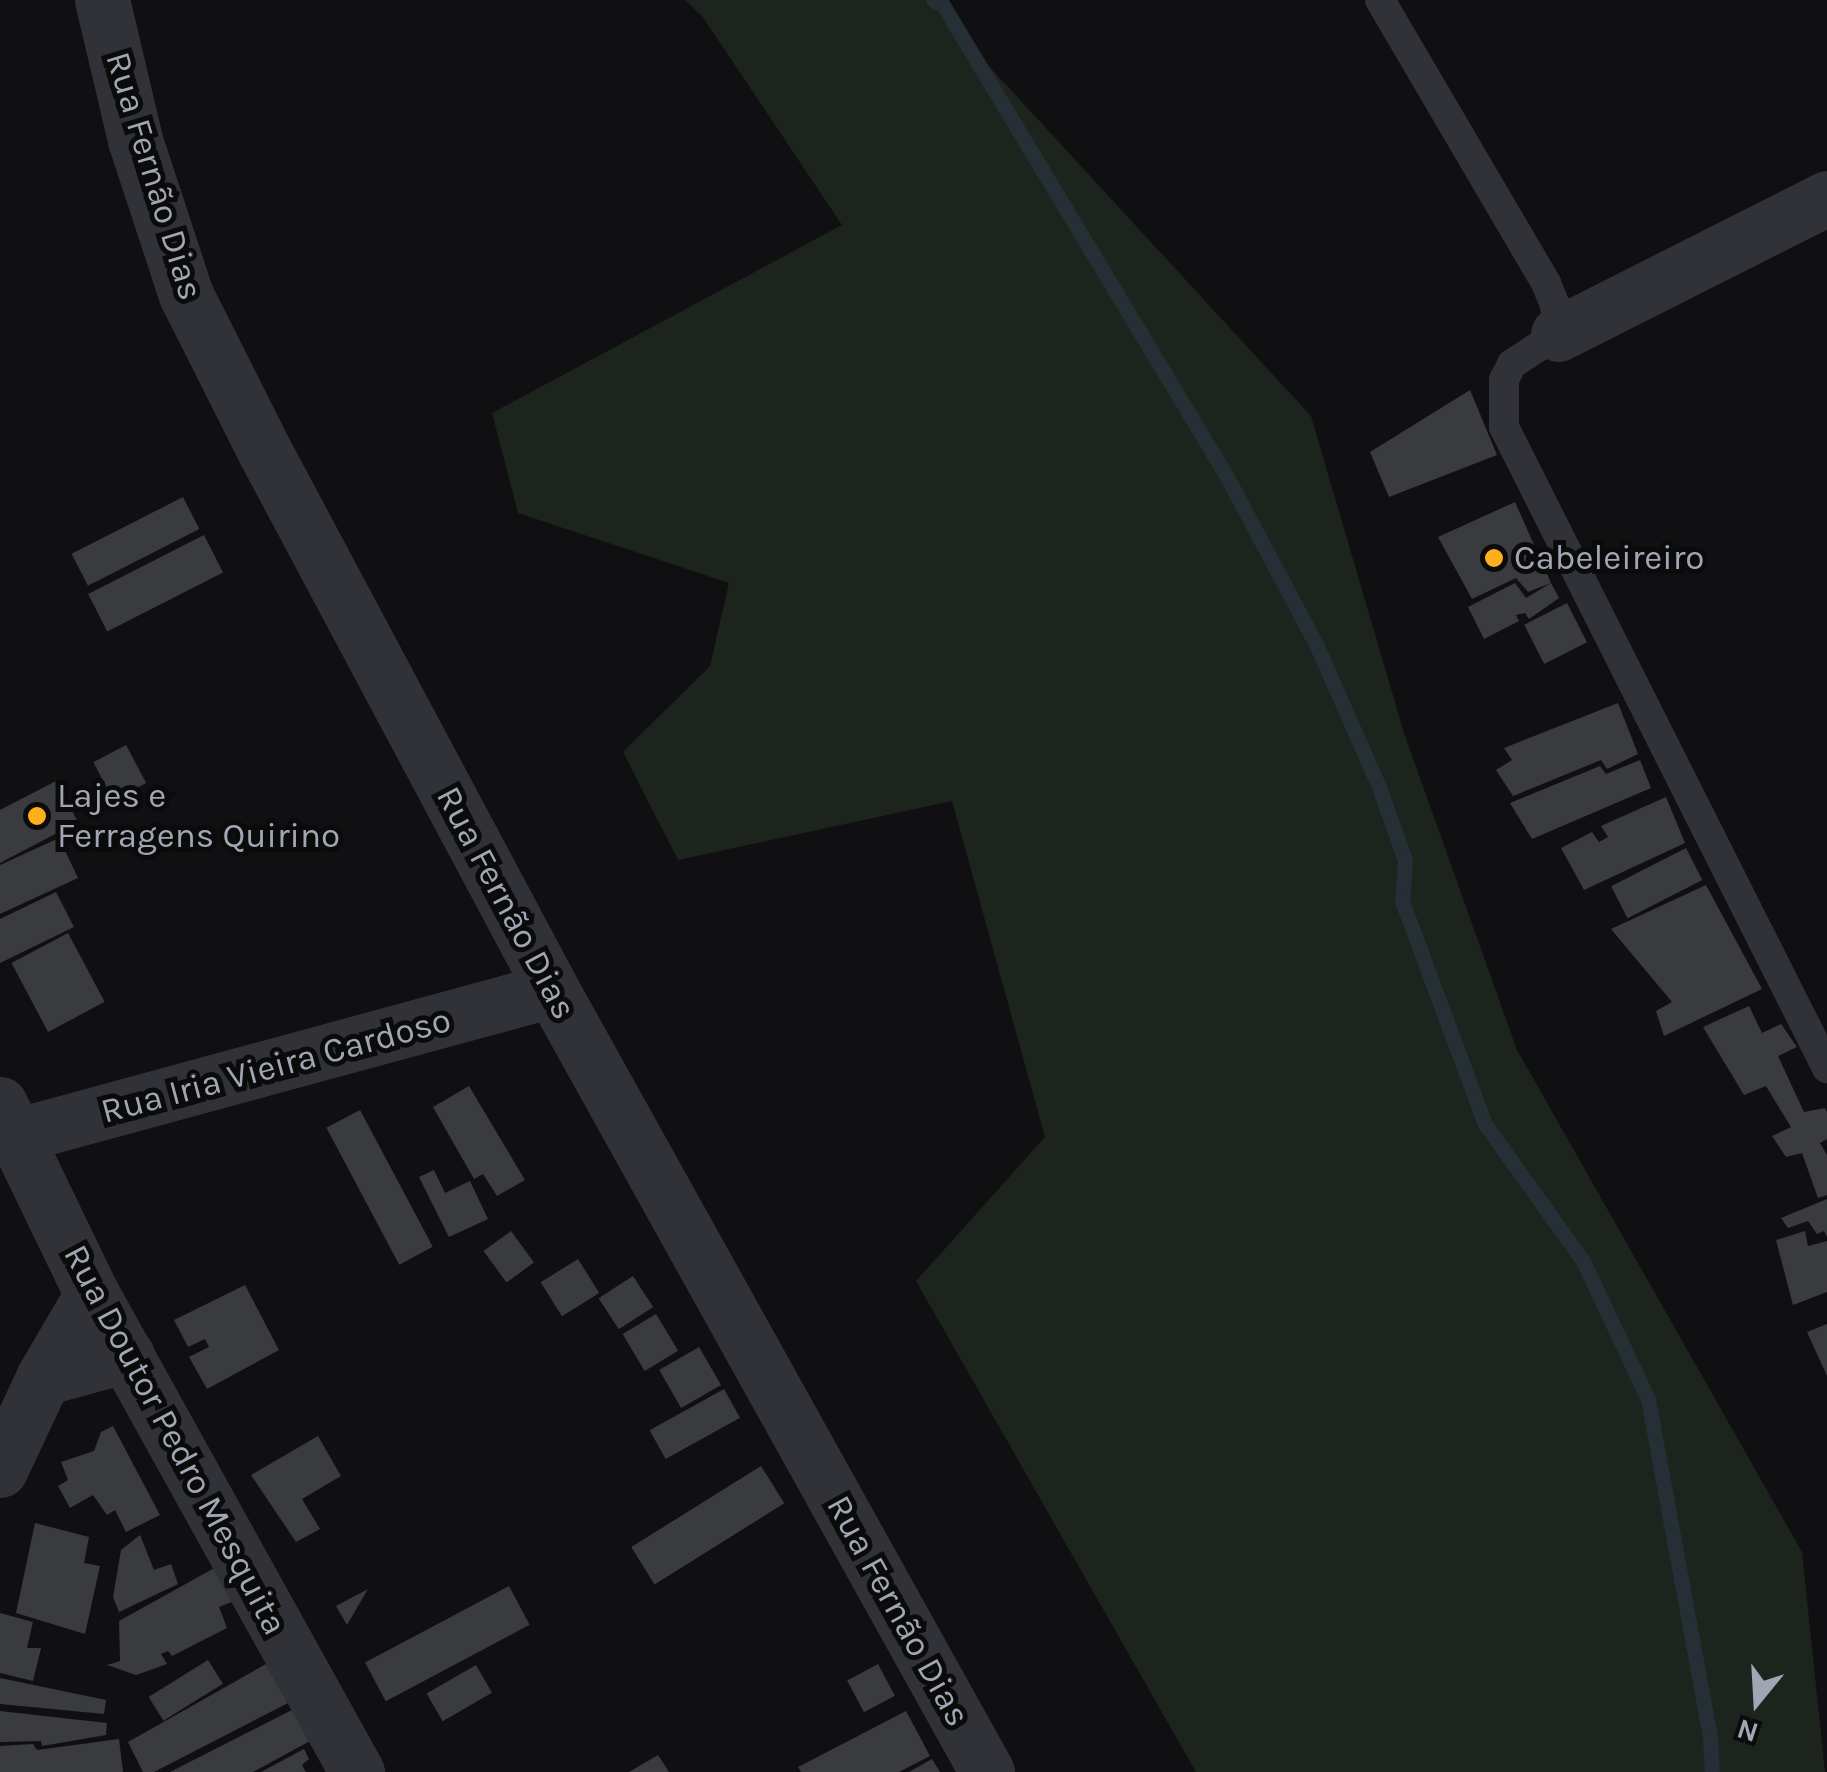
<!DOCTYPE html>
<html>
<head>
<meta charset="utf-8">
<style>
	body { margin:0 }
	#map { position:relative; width:1827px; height:1772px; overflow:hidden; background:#101012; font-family:Karla,sans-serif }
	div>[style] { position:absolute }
	.green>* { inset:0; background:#1c241d }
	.stream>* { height:15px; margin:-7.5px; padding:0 7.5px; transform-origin:7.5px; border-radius:7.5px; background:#262f36 }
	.building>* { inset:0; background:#3a3b3f; transform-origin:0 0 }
	.service>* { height:30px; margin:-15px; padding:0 15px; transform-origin:15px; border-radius:15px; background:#313237 }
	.minor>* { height:55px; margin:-27.5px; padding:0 27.5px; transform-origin:27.5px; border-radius:27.5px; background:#313237 }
	.dots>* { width:28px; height:28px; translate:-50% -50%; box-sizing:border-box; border:5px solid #0b0b0c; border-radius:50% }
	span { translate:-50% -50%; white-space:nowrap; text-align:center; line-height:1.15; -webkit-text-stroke:10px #0b0b0c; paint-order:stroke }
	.street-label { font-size:35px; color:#a0a6b3 }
	.poi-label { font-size:35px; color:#a0a6b3 }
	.left { translate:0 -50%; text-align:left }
	.north { position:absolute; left:1707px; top:1652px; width:100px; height:100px; -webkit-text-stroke:8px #0b0b0c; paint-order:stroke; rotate:198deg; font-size:28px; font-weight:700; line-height:40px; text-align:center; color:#a0a6b3 }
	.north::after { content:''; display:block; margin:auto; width:35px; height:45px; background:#a0a6b3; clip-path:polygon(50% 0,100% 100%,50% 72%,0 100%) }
</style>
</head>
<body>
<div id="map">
	<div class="green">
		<div style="clip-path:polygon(685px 0,928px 0,1311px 416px,1404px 733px,1517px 1050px,1802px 1552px,1825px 1772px,1196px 1772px,916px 1281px,1045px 1137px,952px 801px,678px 860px,623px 752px,710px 666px,729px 583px,518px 513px,492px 413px,842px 225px,702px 16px)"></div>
	</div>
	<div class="stream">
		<div style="left:933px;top:0;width:11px;rotate:27deg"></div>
		<div style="left:943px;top:5px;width:549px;rotate:58.95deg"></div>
		<div style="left:1226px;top:475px;width:191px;rotate:62deg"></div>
		<div style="left:1316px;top:644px;width:156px;rotate:66.2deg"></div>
		<div style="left:1379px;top:787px;width:77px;rotate:70.4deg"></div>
		<div style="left:1405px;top:860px;width:41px;rotate:94.2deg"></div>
		<div style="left:1402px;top:901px;width:238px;rotate:69.6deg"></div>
		<div style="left:1485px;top:1124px;width:168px;rotate:54.4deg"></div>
		<div style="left:1583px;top:1261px;width:153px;rotate:64.8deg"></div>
		<div style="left:1648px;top:1399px;width:345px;rotate:79.6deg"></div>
		<div style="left:1710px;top:1738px;width:34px;rotate:87deg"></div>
	</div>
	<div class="building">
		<div style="clip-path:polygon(1470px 390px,1497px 455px,1389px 497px,1370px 452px)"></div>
		<div style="left:183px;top:497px;width:36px;height:125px;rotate:63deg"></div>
		<div style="clip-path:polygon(1515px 502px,1551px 583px,1528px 592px,1516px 578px,1472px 599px,1438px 537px)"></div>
		<div style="left:204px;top:535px;width:42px;height:130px;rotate:63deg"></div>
		<div style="clip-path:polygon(1515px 583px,1526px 598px,1551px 583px,1559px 598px,1529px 619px,1525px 613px,1516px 615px,1519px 621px,1484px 639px,1468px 607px)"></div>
		<div style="left:1567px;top:603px;width:44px;height:48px;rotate:63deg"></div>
		<div style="clip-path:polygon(1618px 703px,1638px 754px,1607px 769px,1601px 760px,1513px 796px,1496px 770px,1512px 760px,1504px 748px)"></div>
		<div style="left:126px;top:745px;width:43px;height:37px;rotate:62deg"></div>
		<div style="clip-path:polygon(1640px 760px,1651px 788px,1532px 839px,1510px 803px,1600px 766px,1606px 774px)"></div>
		<div style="clip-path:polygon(56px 781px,78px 822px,0 863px,0 810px)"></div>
		<div style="clip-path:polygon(1666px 797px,1685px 843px,1584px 890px,1561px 848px,1592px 832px,1599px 842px,1608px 837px,1601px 826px)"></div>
		<div style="clip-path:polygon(59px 838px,78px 878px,0 914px,0 865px)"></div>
		<div style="left:1686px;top:848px;width:36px;height:84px;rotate:63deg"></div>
		<div style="clip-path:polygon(1706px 885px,1762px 989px,1664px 1036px,1656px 1011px,1672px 1002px,1611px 929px)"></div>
		<div style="clip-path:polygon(56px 892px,74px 927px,0 963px,0 919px)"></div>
		<div style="left:68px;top:933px;width:78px;height:64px;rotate:62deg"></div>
		<div style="clip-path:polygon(1749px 1006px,1762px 1033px,1781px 1024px,1797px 1047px,1778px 1056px,1804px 1112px,1825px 1108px,1827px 1112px,1827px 1139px,1820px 1143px,1827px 1155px,1827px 1195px,1818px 1198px,1802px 1153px,1786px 1157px,1772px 1136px,1791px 1127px,1766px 1086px,1744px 1095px,1703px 1027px)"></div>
		<div style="clip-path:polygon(469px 1086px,525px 1180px,497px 1196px,483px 1174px,474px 1179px,433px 1107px)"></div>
		<div style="left:360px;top:1110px;width:155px;height:38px;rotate:62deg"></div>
		<div style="clip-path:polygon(434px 1170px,445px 1193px,470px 1181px,488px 1219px,449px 1237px,419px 1177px)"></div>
		<div style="clip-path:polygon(1827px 1199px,1827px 1237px,1824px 1231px,1817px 1234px,1808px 1221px,1788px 1228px,1781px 1218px)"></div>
		<div style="left:511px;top:1231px;width:39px;height:34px;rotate:54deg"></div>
		<div style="clip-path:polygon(1805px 1231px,1808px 1246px,1827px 1241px,1827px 1292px,1793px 1305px,1776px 1240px)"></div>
		<div style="left:578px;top:1259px;width:40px;height:44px;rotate:58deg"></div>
		<div style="left:633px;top:1276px;width:37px;height:41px;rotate:57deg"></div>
		<div style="clip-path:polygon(245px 1285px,279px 1350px,207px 1389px,189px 1357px,209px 1347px,205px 1339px,188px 1347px,174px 1320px)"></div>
		<div style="left:656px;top:1314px;width:43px;height:39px;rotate:59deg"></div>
		<div style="clip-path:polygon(1827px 1324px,1827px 1376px,1807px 1332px)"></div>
		<div style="left:699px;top:1347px;width:44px;height:46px;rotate:60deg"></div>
		<div style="left:724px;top:1389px;width:33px;height:85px;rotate:61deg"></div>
		<div style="clip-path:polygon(113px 1426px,160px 1515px,126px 1532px,115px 1510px,107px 1515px,93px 1495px,70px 1508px,58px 1486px,68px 1480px,61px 1462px,94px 1451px,101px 1432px)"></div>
		<div style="clip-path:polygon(318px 1436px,341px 1476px,302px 1499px,320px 1529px,296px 1542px,251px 1475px)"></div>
		<div style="left:761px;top:1466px;width:44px;height:153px;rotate:58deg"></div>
		<div style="clip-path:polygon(35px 1523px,89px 1537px,84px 1563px,100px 1566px,85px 1634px,16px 1613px)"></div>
		<div style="clip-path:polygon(140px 1535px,154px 1570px,171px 1564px,178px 1584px,119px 1612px,113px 1597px,121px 1550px)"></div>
		<div style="clip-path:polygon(218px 1566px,234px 1601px,219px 1607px,227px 1628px,172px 1656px,168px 1651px,161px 1654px,167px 1664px,136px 1675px,107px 1665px,120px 1661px,119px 1621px)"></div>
		<div style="left:509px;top:1586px;width:44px;height:163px;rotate:62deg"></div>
		<div style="clip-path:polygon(368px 1589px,347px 1625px,336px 1606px)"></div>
		<div style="clip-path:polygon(0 1613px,33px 1622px,27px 1648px,41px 1648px,33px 1681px,0 1673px)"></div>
		<div style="left:208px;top:1660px;width:28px;height:70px;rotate:58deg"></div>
		<div style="clip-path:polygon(266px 1664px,288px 1703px,154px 1772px,143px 1772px,128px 1742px)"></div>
		<div style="left:878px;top:1664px;width:36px;height:35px;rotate:62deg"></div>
		<div style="left:476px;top:1665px;width:32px;height:57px;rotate:60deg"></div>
		<div style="clip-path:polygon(0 1678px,106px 1700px,104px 1714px,0 1704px)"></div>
		<div style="clip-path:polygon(292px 1710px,310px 1741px,253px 1772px,170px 1772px)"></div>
		<div style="clip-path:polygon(0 1711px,107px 1723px,106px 1735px,42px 1746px,41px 1741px,0 1742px)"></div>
		<div style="clip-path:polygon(906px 1711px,930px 1756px,899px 1772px,801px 1772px,798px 1767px)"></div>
		<div style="clip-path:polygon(119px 1739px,123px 1772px,0 1772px,0 1746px,33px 1744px,37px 1750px)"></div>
		<div style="clip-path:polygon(304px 1749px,309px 1759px,302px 1765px,306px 1772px,261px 1772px)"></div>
		<div style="clip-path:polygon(658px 1755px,669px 1772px,629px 1772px)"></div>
		<div style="clip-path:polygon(932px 1759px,940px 1772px,909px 1772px)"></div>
	</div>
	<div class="service">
		<div style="left:1380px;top:0;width:328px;rotate:59.6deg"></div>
		<div style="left:1546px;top:283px;width:24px;rotate:68deg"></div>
		<div style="left:1555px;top:305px;width:29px;rotate:84deg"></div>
		<div style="left:1558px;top:334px;width:55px;rotate:146.9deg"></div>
		<div style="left:1512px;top:364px;width:18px;rotate:117deg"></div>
		<div style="left:1504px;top:380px;width:47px;rotate:90deg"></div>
		<div style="left:1504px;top:427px;width:718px;rotate:63.26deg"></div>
	</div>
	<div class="minor">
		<div style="left:102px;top:0;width:144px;rotate:76.7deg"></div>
		<div style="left:135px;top:140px;width:163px;rotate:71.8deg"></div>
		<div style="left:186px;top:295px;width:176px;rotate:63.3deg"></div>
		<div style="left:265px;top:452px;width:610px;rotate:61.92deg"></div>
		<div style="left:552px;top:990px;width:895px;rotate:60.91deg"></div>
		<div style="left:1558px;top:334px;width:301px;rotate:-26.8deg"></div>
		<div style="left:0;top:1104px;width:211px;rotate:64.2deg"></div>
		<div style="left:92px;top:1294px;width:547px;rotate:61deg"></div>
		<div style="left:0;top:1140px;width:572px;rotate:-15.2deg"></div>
		<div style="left:92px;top:1294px;width:97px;rotate:120.3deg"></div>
		<div style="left:43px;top:1378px;width:87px;rotate:-15.3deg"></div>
		<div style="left:0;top:1470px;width:102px;rotate:-64.9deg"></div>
	</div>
	<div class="dots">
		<div style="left:1494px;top:558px;background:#fdb01c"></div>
		<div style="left:37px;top:816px;background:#fdb01c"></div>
	</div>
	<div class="street-label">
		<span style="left:154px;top:176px;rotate:73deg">Rua Fernão Dias</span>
		<span style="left:506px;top:903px;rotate:62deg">Rua Fernão Dias</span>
		<span style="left:276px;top:1066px;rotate:-15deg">Rua Iria Vieira Cardoso</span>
		<span style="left:175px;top:1440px;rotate:62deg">Rua Doutor Pedro Mesquita</span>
		<span style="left:898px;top:1611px;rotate:61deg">Rua Fernão Dias</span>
	</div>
	<div class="poi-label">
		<span class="left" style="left:1514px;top:558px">Cabeleireiro</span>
		<span class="left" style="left:57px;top:816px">Lajes e<br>Ferragens Quirino</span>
	</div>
	<div class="north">N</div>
</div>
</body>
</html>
